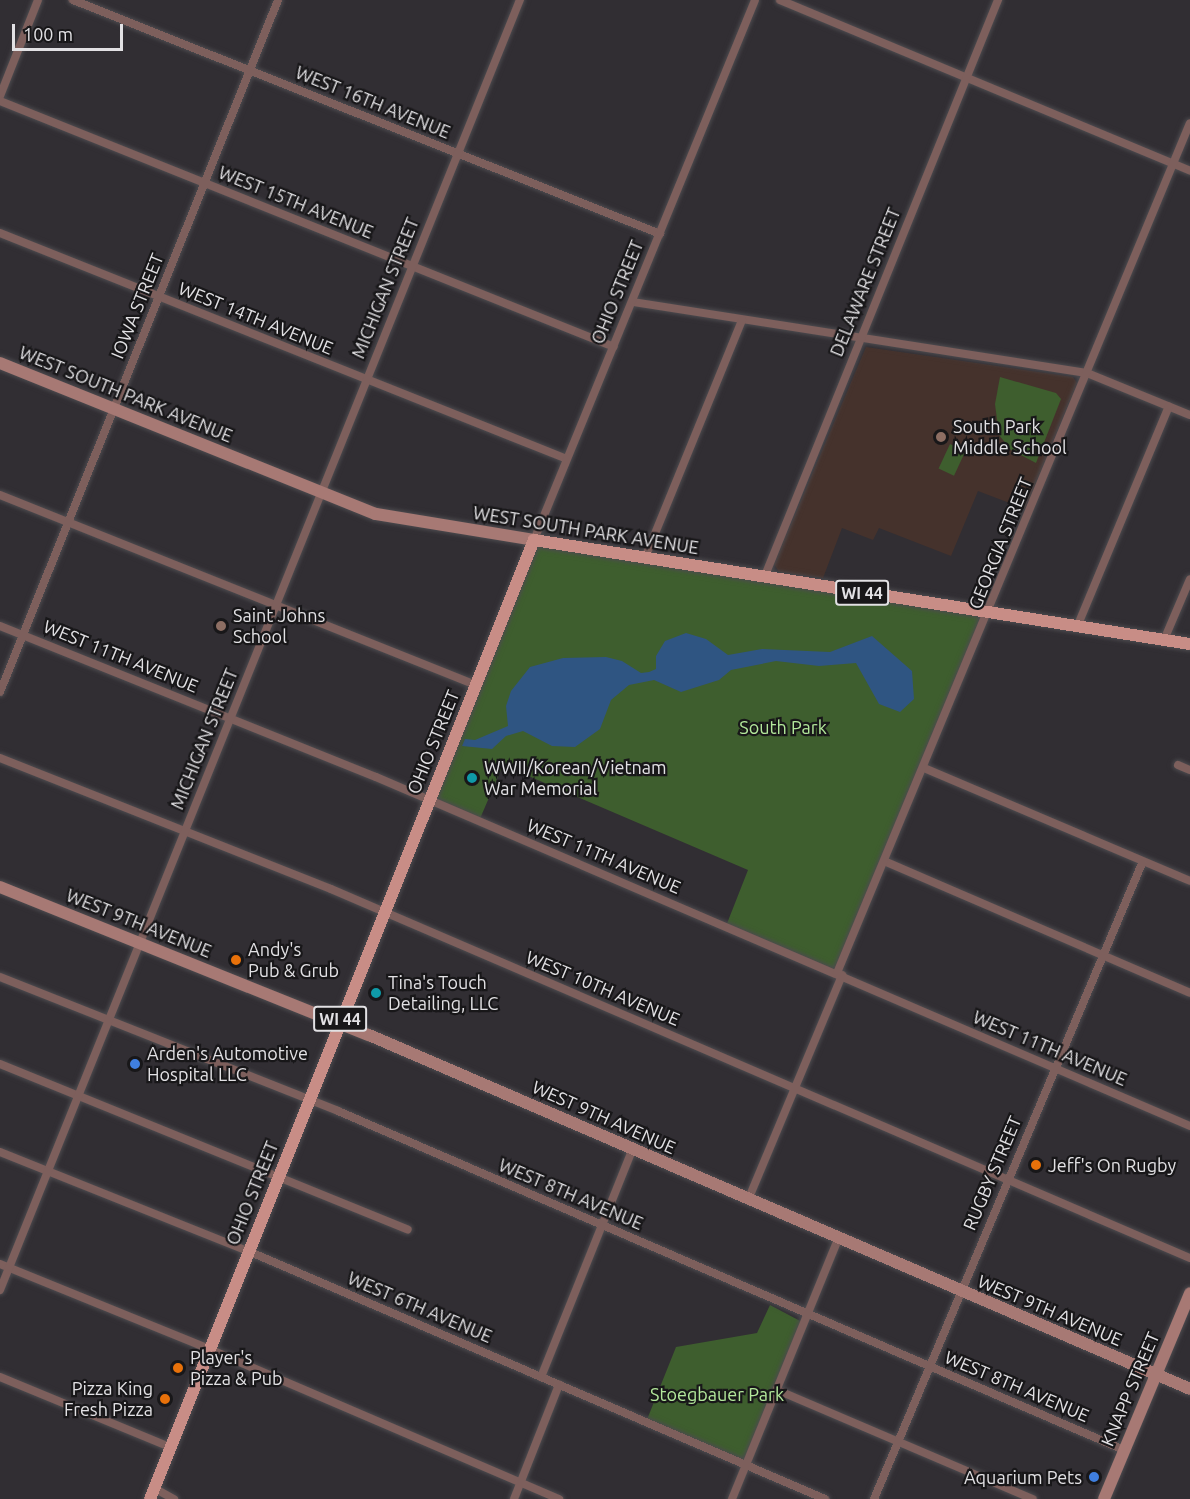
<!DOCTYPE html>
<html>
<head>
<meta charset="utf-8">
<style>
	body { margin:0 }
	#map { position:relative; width:1190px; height:1499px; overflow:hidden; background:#312e33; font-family:Ubuntu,sans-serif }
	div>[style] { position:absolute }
	.industrial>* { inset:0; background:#45322c }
	.green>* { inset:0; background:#3e5e2e; transform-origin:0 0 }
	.water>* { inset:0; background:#2f5582 }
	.roads { filter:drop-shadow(0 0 2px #4d4b4f) drop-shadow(0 0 2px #4d4b4f) }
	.street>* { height:8px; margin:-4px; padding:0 4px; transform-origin:4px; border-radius:4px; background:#7d5f5c }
	.secondary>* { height:12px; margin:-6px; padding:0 6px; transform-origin:6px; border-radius:6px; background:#a77974 }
	.primary>* { height:12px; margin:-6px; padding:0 6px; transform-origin:6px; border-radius:6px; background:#c88d86 }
	.dots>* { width:16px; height:16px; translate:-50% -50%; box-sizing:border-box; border:3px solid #181719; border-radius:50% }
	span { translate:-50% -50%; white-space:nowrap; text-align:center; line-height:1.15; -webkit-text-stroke:4.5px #181719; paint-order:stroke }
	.shield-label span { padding:2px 4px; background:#181719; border:2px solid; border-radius:4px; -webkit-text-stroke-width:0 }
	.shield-label { font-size:16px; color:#e2e1e4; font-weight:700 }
	.street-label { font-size:18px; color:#e2e1e4 }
	.poi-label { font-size:18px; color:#e2e1e4 }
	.left { translate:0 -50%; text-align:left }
	.right { translate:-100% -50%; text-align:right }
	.park-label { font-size:18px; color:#b3e89b }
	.scale { position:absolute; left:12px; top:24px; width:111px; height:27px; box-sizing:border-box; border:3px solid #e2e1e4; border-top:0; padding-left:8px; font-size:18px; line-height:21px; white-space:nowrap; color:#e2e1e4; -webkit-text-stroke:4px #181719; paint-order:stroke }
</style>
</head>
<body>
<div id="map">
	<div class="industrial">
		<div style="clip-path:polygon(866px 347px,1073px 377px,1077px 383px,1025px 509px,978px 491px,951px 556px,879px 528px,873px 540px,842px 528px,823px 578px,779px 572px,774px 564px)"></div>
	</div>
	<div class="green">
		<div style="clip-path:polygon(1000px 377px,1056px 393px,1061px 399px,1036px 463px,1011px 450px,999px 435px,995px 404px)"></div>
		<div style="left:950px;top:444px;width:17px;height:27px;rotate:25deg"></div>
		<div style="clip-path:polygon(534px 540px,990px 613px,837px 973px,726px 926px,748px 870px,503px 765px,479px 821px,429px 799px)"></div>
		<div style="clip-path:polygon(770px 1305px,804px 1323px,746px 1465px,646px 1422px,676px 1347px,757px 1333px)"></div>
	</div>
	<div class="water">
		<div style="clip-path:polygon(686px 633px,706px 639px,728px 655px,762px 649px,830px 652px,872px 636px,912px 671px,914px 699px,900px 712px,879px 704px,856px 663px,819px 666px,776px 661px,731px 670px,719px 680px,681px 692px,654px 680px,629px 685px,611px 700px,600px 729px,575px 747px,552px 746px,523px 731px,506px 736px,492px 749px,462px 746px,465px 739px,475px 740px,508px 726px,506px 706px,511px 691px,530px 667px,563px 658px,606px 657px,622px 661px,641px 673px,649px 672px,656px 669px,656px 656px,665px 641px)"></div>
	</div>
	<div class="roads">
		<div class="street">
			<div style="left:73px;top:0;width:632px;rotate:21.73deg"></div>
			<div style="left:780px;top:0;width:444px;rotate:22.6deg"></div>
			<div style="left:0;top:96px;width:103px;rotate:-68.4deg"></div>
			<div style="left:0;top:101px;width:661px;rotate:21.83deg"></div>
			<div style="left:0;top:233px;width:610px;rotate:21.73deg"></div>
			<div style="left:633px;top:302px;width:460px;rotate:8.9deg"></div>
			<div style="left:1087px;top:373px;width:111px;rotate:22.2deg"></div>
			<div style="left:0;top:495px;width:513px;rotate:21.76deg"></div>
			<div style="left:534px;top:540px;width:583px;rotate:-67.74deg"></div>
			<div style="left:645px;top:558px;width:257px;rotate:-67.8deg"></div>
			<div style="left:764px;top:578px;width:624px;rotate:-67.96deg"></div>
			<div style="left:0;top:626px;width:405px;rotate:21.9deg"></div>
			<div style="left:376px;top:777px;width:886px;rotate:23.21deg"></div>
			<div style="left:1077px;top:627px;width:239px;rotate:-67.4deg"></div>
			<div style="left:1164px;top:640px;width:66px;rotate:-66.9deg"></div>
			<div style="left:0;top:692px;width:746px;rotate:-68.11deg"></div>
			<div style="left:0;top:758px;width:356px;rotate:21.6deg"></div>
			<div style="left:331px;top:889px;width:935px;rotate:23.25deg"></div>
			<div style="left:1178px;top:765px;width:13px;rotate:23deg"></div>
			<div style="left:924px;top:768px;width:289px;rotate:23deg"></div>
			<div style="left:884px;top:861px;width:333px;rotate:23.3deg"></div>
			<div style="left:837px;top:973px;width:920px;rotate:-67.45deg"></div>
			<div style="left:0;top:977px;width:364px;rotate:21.6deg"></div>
			<div style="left:338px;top:1111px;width:856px;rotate:23.33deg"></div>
			<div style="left:0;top:1064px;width:440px;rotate:22.1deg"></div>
			<div style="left:0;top:1152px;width:267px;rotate:21.8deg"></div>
			<div style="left:248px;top:1251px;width:628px;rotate:23.26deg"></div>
			<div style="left:748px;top:1200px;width:244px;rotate:-67.3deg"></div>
			<div style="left:0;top:1264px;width:226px;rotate:22.1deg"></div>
			<div style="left:209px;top:1349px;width:381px;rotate:23.2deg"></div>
			<div style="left:0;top:1290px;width:1391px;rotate:-68.05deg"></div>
			<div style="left:0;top:1377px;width:184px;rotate:22.4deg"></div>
			<div style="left:541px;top:1377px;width:247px;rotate:-68.1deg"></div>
			<div style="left:777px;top:1390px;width:278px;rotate:23.1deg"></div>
			<div style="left:154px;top:1488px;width:23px;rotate:29deg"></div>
			<div style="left:514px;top:1499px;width:123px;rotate:-68.5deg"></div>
			<div style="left:732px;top:1499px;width:281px;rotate:-67.8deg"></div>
			<div style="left:874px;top:1499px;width:692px;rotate:-67.14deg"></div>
		</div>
		<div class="secondary">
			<div style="left:0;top:363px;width:405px;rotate:21.9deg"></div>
			<div style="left:376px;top:514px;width:160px;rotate:9.3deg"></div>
			<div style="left:0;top:887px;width:398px;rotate:21.9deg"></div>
			<div style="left:369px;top:1035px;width:894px;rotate:23.32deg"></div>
			<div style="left:1104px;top:1499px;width:223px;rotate:-67.3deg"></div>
		</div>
		<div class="primary">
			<div style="left:150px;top:1499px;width:1033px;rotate:-68.18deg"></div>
			<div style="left:534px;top:540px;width:664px;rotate:9.01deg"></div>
		</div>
	</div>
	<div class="dots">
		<div style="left:941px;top:437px;background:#8d6e63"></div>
		<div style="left:221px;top:626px;background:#8d6e63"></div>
		<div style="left:472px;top:778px;background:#0f9aa8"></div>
		<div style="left:236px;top:960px;background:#e8710a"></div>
		<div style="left:376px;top:993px;background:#0f9aa8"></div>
		<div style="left:135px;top:1064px;background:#3f7fe0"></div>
		<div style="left:1036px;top:1165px;background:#e8710a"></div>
		<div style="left:178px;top:1368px;background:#e8710a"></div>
		<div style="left:165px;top:1399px;background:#e8710a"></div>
		<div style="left:1094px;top:1477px;background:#3f7fe0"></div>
	</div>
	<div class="shield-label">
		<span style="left:862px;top:593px">WI 44</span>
		<span style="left:340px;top:1019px">WI 44</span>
	</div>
	<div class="street-label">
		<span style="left:373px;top:102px;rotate:22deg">WEST 16TH AVENUE</span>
		<span style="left:296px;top:202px;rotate:22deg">WEST 15TH AVENUE</span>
		<span style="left:865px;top:282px;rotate:-68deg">DELAWARE STREET</span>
		<span style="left:385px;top:288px;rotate:-68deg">MICHIGAN STREET</span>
		<span style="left:617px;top:292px;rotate:-68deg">OHIO STREET</span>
		<span style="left:137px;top:306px;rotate:-68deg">IOWA STREET</span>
		<span style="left:256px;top:318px;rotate:22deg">WEST 14TH AVENUE</span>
		<span style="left:126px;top:394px;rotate:22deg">WEST SOUTH PARK AVENUE</span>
		<span style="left:586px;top:530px;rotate:9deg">WEST SOUTH PARK AVENUE</span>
		<span style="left:1000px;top:543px;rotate:-68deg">GEORGIA STREET</span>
		<span style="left:121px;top:656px;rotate:22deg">WEST 11TH AVENUE</span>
		<span style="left:204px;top:739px;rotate:-68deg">MICHIGAN STREET</span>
		<span style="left:433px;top:742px;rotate:-68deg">OHIO STREET</span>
		<span style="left:604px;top:856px;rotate:23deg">WEST 11TH AVENUE</span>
		<span style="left:139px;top:923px;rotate:22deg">WEST 9TH AVENUE</span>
		<span style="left:603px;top:988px;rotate:23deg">WEST 10TH AVENUE</span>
		<span style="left:1050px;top:1048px;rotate:23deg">WEST 11TH AVENUE</span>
		<span style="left:604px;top:1117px;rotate:24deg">WEST 9TH AVENUE</span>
		<span style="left:992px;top:1173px;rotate:-67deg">RUGBY STREET</span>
		<span style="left:252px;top:1193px;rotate:-68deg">OHIO STREET</span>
		<span style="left:571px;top:1194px;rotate:23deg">WEST 8TH AVENUE</span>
		<span style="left:420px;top:1307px;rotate:23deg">WEST 6TH AVENUE</span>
		<span style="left:1050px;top:1310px;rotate:23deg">WEST 9TH AVENUE</span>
		<span style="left:1017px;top:1386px;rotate:23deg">WEST 8TH AVENUE</span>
		<span style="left:1130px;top:1389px;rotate:-67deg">KNAPP STREET</span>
	</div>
	<div class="poi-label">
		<span class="left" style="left:953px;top:437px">South Park<br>Middle School</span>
		<span class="left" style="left:233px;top:626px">Saint Johns<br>School</span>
		<span class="left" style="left:484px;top:778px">WWII/Korean/Vietnam<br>War Memorial</span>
		<span class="left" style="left:248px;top:960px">Andy's<br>Pub &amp; Grub</span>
		<span class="left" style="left:388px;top:993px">Tina's Touch<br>Detailing, LLC</span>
		<span class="left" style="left:147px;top:1064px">Arden's Automotive<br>Hospital LLC</span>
		<span class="left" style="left:1048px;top:1165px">Jeff's On Rugby</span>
		<span class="left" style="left:190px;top:1368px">Player's<br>Pizza &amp; Pub</span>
		<span class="right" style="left:153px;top:1399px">Pizza King<br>Fresh Pizza</span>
		<span class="right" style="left:1082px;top:1477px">Aquarium Pets</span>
	</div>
	<div class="park-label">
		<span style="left:783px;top:727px">South Park</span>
		<span style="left:717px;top:1394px">Stoegbauer Park</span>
	</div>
	<div class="scale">100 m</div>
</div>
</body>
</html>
